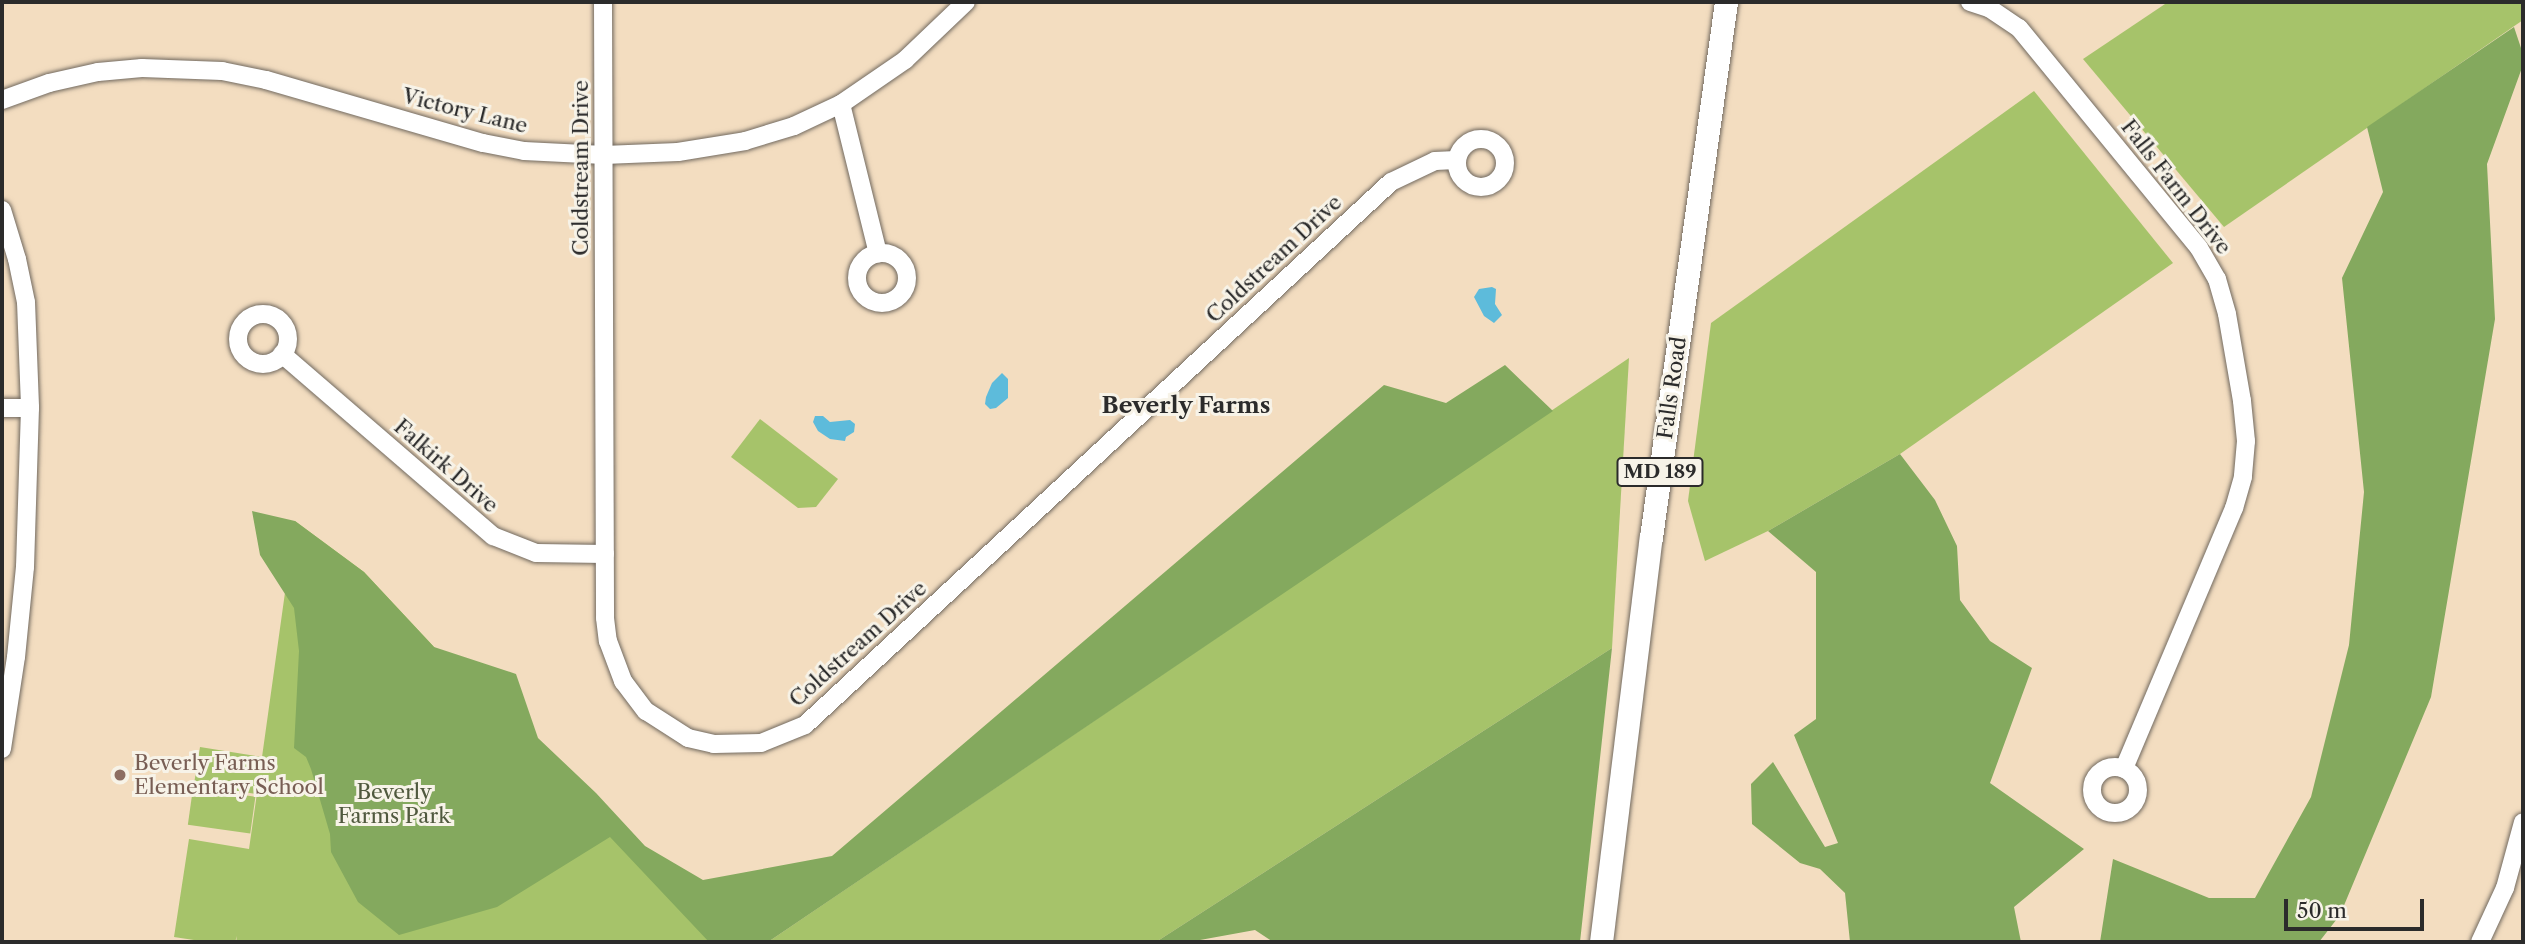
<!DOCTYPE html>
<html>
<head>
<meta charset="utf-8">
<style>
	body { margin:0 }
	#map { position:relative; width:2525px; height:944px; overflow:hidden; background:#f3ddc0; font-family:"Libre Caslon Text",serif }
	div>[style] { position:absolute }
	.green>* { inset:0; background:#a6c36a; transform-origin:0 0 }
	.forest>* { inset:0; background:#84a95e }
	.water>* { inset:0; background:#5dbbdb }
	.roads { filter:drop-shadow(0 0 2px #71695f) drop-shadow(0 0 2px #71695f) }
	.minor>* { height:18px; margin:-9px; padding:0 9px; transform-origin:9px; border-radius:9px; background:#fff }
	.minor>.ring { margin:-9px; padding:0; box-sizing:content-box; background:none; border:18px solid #fff; border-radius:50% }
	.major>* { height:23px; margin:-11.5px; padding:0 11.5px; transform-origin:11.5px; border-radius:11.5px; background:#fff }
	.dots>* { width:19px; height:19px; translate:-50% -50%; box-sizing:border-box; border:4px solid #f7f3e8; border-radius:50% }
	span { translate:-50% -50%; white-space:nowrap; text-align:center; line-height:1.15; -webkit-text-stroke:6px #f7f3e8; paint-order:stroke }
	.shield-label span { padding:2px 5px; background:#f7f3e8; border:2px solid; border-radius:5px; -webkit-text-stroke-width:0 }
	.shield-label { font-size:19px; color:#2b2b2b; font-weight:700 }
	.street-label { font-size:21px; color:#2b2b2b }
	.education-label { font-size:21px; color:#785e54 }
	.left { translate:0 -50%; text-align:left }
	.park-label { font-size:21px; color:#50593e }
	.neighbourhood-label { font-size:23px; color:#2b2b2b; font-weight:700 }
	.frame { position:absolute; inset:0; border:4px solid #2b2b2b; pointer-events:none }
	.scale { position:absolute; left:2284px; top:899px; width:140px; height:32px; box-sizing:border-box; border:4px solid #2b2b2b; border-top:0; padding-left:9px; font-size:21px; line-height:24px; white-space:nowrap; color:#2b2b2b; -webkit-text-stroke:5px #f7f3e8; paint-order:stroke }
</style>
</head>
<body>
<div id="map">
	<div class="green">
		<div style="clip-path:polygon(2168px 2px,2523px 2px,2523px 20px,2224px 227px,2083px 59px)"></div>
		<div style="clip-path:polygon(2034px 91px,2173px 263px,1900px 454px,1768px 531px,1705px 561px,1688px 501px,1711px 323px)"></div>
		<div style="clip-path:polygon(1629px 358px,1612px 648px,1156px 942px,768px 942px)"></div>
		<div style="clip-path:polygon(760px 419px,838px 479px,816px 507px,798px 508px,731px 457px)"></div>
		<div style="clip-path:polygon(295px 521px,364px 572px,710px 942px,236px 942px,237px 936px,235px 942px,207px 942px,174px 937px,189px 839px,249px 849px,258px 786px,256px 794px,194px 784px,200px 747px,262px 757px)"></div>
		<div style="left:193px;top:788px;width:63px;height:37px;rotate:8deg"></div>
	</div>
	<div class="forest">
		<div style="clip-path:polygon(2514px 27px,2523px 54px,2523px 65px,2487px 164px,2495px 319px,2431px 697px,2340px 915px,2319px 942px,2100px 942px,2113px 859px,2209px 898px,2255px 898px,2311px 797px,2349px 645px,2364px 492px,2342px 278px,2383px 192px,2367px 127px)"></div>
		<div style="clip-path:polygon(1505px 365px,1553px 411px,768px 942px,709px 942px,610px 837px,497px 907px,399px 935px,358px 902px,331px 852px,330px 834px,311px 769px,306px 757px,294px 748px,299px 651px,294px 608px,260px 555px,252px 511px,295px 521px,364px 572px,434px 647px,516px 674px,538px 738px,596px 793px,645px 846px,703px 880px,832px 856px,1384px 385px,1446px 403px)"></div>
		<div style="clip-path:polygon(1900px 454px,1935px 500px,1957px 546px,1960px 600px,1990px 641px,2032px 668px,1990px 783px,2084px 849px,2014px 907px,2021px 942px,1850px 942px,1845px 893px,1820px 869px,1800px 863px,1752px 824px,1751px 784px,1773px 762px,1825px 847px,1838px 843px,1794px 735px,1816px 719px,1816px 572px,1768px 531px)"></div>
		<div style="clip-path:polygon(1612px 648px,1580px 942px,1273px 942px,1255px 930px,1189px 942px,1156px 942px)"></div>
	</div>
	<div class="water">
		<div style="clip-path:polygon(1492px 287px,1496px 289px,1495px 304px,1502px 315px,1494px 323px,1484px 316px,1474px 297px,1479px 289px)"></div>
		<div style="clip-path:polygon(1002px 373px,1008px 379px,1008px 398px,996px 408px,990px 409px,985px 404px,986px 397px,992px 383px)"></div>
		<div style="clip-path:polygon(815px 416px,823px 416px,830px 422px,850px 420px,855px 424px,854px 432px,846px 437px,845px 441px,830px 439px,818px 431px,813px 422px)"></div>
	</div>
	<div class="roads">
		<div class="minor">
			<div style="left:603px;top:2px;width:616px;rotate:89.81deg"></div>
			<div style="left:605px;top:618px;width:23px;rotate:83deg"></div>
			<div style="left:608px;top:641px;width:43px;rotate:69.4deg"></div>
			<div style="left:623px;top:681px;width:38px;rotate:53deg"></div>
			<div style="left:646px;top:711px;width:50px;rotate:32.7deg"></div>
			<div style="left:688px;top:738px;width:27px;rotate:13deg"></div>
			<div style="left:714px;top:744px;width:47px;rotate:-1.2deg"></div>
			<div style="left:761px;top:743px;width:48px;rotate:-22.2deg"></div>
			<div style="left:805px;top:725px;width:799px;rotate:-42.82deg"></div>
			<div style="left:1391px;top:182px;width:49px;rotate:-25.5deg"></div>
			<div style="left:1435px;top:161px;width:21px;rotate:-3deg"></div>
			<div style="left:1970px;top:2px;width:20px;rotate:18deg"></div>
			<div style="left:1989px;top:8px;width:36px;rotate:34deg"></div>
			<div style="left:2019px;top:28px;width:284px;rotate:50.7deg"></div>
			<div style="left:2199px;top:248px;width:36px;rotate:60deg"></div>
			<div style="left:2217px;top:279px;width:36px;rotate:74deg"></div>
			<div style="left:2227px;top:314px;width:88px;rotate:80.2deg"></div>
			<div style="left:2242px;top:401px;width:40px;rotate:84.3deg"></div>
			<div style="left:2246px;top:441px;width:36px;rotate:95deg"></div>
			<div style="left:2243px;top:477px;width:32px;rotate:106deg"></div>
			<div style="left:2234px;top:508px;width:283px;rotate:112.9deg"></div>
			<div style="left:2px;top:100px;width:50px;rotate:-19.9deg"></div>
			<div style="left:49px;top:83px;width:50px;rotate:-12.7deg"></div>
			<div style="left:98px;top:72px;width:44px;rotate:-5.2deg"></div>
			<div style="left:142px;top:68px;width:80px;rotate:2.1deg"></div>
			<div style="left:222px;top:71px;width:45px;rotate:11.6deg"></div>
			<div style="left:266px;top:80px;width:226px;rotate:16.2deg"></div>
			<div style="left:483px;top:143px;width:42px;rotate:11deg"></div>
			<div style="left:524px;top:151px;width:80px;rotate:2.9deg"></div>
			<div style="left:604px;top:155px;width:74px;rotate:-2.3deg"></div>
			<div style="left:678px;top:152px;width:68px;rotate:-9.3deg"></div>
			<div style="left:745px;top:141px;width:51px;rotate:-17deg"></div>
			<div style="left:794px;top:126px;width:52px;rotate:-25.1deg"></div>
			<div style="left:841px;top:104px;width:78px;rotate:-34.5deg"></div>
			<div style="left:905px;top:60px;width:84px;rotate:-43.6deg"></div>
			<div style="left:841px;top:104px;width:154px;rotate:76.1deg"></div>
			<div class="ring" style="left:1457px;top:139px;width:30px;height:30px"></div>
			<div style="left:2px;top:210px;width:51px;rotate:73deg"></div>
			<div style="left:17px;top:259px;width:44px;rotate:78.2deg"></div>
			<div style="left:26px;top:302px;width:106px;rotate:87.8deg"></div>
			<div style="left:30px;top:408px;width:159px;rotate:91.8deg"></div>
			<div style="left:25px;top:567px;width:90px;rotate:95.7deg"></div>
			<div style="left:16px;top:657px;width:93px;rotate:98.7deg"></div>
			<div class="ring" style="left:857px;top:253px;width:32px;height:32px"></div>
			<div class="ring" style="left:238px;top:314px;width:32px;height:32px"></div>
			<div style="left:282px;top:354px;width:279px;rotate:40.8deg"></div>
			<div style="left:493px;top:536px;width:46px;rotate:21.6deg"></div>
			<div style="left:536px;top:553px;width:69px;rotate:0.8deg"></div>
			<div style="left:2px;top:408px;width:28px"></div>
			<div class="ring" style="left:2092px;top:767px;width:28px;height:28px"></div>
			<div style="left:2480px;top:942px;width:60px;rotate:-65.2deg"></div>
			<div style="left:2505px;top:888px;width:68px;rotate:-74.7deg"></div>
		</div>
		<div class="major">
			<div style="left:1601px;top:942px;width:408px;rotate:-83deg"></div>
			<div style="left:1651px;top:537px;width:540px;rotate:-82.02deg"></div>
		</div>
	</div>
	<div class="dots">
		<div style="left:120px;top:775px;background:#8d6e63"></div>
	</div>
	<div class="shield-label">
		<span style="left:1660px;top:472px">MD 189</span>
	</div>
	<div class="street-label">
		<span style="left:465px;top:111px;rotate:14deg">Victory Lane</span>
		<span style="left:581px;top:168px;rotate:-90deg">Coldstream Drive</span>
		<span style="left:2176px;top:187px;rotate:52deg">Falls Farm Drive</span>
		<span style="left:1274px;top:259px;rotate:-43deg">Coldstream Drive</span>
		<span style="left:1672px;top:388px;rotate:-82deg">Falls Road</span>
		<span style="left:446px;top:466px;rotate:41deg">Falkirk Drive</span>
		<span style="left:858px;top:644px;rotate:-42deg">Coldstream Drive</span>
	</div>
	<div class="education-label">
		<span class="left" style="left:134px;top:775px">Beverly Farms<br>Elementary School</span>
	</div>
	<div class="park-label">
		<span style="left:394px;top:804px">Beverly<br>Farms Park</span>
	</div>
	<div class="neighbourhood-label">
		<span style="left:1186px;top:405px">Beverly Farms</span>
	</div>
	<div class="frame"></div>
	<div class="scale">50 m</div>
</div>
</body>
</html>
